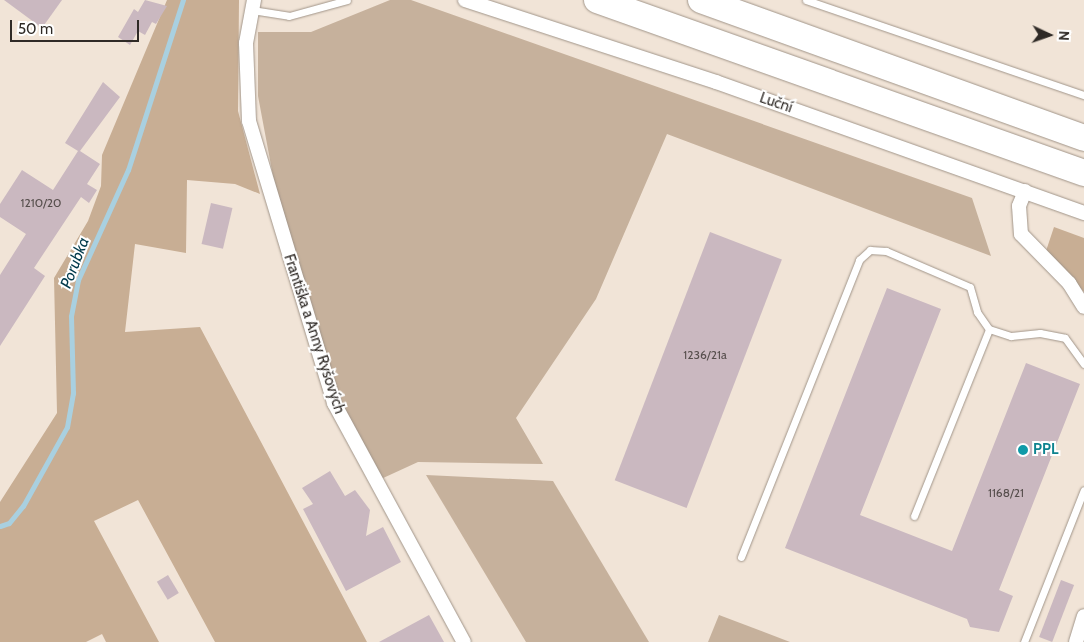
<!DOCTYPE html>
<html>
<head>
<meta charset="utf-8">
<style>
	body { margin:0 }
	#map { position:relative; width:1084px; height:642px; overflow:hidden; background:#f1e4d7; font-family:Cabin,sans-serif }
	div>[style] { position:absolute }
	.green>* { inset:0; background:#c6b19c }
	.forest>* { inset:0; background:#c8ae94 }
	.stream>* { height:5px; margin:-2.5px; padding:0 2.5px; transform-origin:2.5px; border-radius:2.5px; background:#a9d0e0 }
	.building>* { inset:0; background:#cab8c0; transform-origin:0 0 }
	.roads { filter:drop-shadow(0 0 1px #a19589) drop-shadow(0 0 1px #a19589) }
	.service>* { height:7px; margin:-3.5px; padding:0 3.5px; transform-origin:3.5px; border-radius:3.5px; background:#fff }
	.minor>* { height:14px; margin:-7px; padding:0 7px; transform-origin:7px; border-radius:7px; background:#fff }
	.motorway>* { height:26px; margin:-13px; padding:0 13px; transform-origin:13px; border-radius:13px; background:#fff }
	.dots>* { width:14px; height:14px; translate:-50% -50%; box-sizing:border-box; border:2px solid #fff; border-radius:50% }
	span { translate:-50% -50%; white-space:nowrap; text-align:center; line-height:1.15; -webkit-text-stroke:4px #fff; paint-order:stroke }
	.number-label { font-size:12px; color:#564e4c }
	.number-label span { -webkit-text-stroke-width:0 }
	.street-label { font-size:15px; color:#2f2a26 }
	.culture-label { font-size:15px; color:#0d838f; font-weight:700 }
	.left { translate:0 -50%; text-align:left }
	.water-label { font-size:16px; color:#013a4b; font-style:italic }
	.north { position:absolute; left:1024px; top:10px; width:50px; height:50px; -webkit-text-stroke:4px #fff; paint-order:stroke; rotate:93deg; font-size:14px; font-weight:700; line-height:20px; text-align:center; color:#2f2a26 }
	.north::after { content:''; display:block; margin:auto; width:18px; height:22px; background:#2f2a26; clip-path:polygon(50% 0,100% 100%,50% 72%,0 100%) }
	.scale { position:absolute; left:10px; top:20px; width:129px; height:22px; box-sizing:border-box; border:2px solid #2f2a26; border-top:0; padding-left:6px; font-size:15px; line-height:18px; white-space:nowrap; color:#2f2a26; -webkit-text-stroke:4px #fff; paint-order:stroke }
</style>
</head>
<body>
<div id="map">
	<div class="green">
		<div style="clip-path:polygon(390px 0,411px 0,972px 198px,991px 256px,667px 134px,596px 299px,516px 418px,543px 464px,418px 462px,381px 479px,335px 390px,273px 176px,258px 96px,258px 32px,311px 32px)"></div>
		<div style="clip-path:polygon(426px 475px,553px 481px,649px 642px,526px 642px)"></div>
		<div style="clip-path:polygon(719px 615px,790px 642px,708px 642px)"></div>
	</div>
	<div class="forest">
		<div style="clip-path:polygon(167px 0,239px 0,238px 111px,260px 194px,235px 184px,187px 180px,186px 253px,135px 244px,125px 332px,200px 327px,367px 642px,215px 642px,138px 500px,94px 521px,159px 642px,106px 642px,102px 634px,86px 642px,0 642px,0 502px,57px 413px,54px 278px,88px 221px,101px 186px,102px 155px)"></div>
		<div style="clip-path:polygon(1054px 227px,1084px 238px,1084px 292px,1046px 251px)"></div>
	</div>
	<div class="stream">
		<div style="left:0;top:526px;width:9px;rotate:-18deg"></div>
		<div style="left:9px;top:523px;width:22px;rotate:-51deg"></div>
		<div style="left:23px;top:506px;width:90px;rotate:-60.9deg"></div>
		<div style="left:67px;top:427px;width:35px;rotate:-80deg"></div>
		<div style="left:73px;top:393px;width:77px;rotate:-91.5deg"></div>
		<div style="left:71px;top:316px;width:37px;rotate:-79deg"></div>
		<div style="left:78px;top:280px;width:121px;rotate:-65.6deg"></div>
		<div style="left:128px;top:170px;width:179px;rotate:-72.1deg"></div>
	</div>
	<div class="building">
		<div style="clip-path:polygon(4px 0,62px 0,42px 28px)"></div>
		<div style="clip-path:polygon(145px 0,167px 6px,156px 24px,152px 22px,145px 35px,138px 31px,130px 45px,118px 37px,134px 9px,138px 12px)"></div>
		<div style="clip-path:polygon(103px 82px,120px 97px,80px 151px,100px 164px,87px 184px,97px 190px,89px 203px,81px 197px,34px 268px,45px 276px,0 346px,0 275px,26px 234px,0 217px,0 204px,22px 170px,53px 190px,78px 151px,65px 143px)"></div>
		<div style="left:211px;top:203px;width:22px;height:42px;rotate:13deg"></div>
		<div style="left:710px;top:232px;width:77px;height:266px;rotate:21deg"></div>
		<div style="clip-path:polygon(887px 288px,941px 309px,860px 515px,952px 551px,1026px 363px,1080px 384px,999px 590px,1013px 596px,999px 632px,970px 627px,967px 619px,785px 548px)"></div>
		<div style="clip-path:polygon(330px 471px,345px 496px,355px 490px,370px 510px,366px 536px,383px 527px,401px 562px,346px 591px,303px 509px,313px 504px,302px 488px)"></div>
		<div style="left:168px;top:575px;width:21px;height:13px;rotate:59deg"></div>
		<div style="left:1061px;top:580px;width:14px;height:61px;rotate:21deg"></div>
		<div style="clip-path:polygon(429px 615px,444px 642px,379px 642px)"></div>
	</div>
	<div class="roads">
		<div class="service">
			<div style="left:806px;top:0;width:294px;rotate:18.9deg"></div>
			<div style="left:252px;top:10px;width:37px;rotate:9deg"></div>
			<div style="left:289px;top:16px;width:60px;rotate:-15.4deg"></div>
			<div style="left:914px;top:516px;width:201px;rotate:-68.1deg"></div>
			<div style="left:741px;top:557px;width:320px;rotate:-68.3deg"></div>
			<div style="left:859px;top:260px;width:15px;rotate:-42deg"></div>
			<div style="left:870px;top:250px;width:16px;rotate:4deg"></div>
			<div style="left:886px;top:251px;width:91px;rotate:23.2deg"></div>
			<div style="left:970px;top:287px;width:26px;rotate:74deg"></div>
			<div style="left:977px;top:312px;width:21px;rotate:55deg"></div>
			<div style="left:989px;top:329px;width:23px;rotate:18deg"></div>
			<div style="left:1011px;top:336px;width:29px;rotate:-6deg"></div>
			<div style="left:1040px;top:333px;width:25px;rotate:11deg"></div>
			<div style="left:1065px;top:338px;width:32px;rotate:54deg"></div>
			<div style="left:1024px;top:642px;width:163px;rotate:-68.5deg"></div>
		</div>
		<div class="minor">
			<div style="left:254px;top:0;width:44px;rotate:100.5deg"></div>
			<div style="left:246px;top:43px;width:78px;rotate:87.8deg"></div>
			<div style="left:249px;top:121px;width:295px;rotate:73.2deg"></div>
			<div style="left:334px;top:403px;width:272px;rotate:61.5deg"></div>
			<div style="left:465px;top:0;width:264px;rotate:18.1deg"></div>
			<div style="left:716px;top:82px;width:391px;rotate:19.6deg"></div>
			<div style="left:1025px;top:191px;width:16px;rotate:112deg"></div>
			<div style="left:1019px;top:206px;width:28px;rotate:86deg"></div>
			<div style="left:1021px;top:234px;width:69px;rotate:45.6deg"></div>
			<div style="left:1069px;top:283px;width:28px;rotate:58deg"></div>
			<div style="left:1076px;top:642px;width:27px;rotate:-73deg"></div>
		</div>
		<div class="motorway">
			<div style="left:597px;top:0;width:517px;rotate:19.56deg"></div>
			<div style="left:701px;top:0;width:407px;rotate:19.8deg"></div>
		</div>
	</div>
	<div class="dots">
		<div style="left:1023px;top:450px;background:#0f9aa8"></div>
	</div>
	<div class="number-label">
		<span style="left:41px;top:203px">1210/20</span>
		<span style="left:705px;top:355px">1236/21a</span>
		<span style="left:1006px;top:493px">1168/21</span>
	</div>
	<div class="street-label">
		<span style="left:776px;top:103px;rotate:19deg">Luční</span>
		<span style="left:314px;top:334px;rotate:72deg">Františka a Anny Ryšových</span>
	</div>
	<div class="culture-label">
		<span class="left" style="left:1033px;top:450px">PPL</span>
	</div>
	<div class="water-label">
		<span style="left:75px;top:263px;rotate:-69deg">Porubka</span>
	</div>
	<div class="north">N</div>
	<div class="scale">50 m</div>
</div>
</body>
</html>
